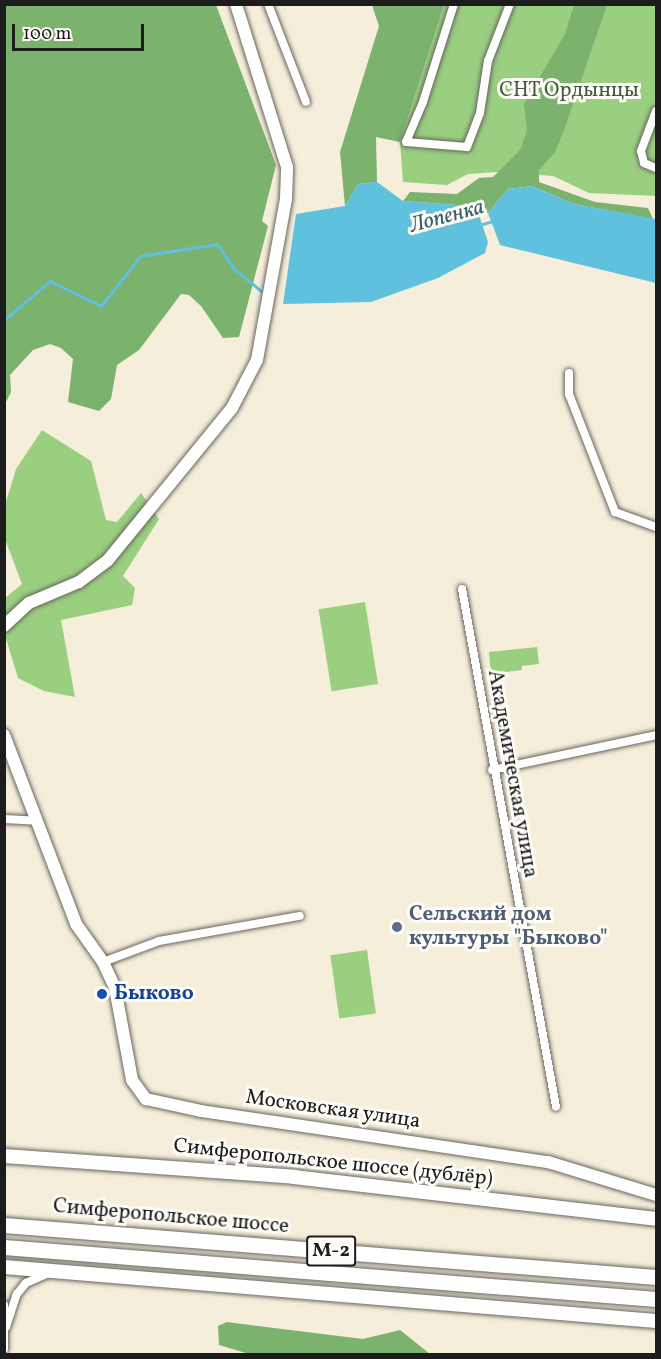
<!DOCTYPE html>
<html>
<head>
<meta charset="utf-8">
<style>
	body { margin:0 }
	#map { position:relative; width:661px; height:1359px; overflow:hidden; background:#f5eedb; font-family:Vollkorn,serif }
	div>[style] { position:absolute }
	.green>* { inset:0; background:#9acf80; transform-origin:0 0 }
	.forest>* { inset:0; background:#7bb26e }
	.water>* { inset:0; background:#60c1de }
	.stream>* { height:3px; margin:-1.5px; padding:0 1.5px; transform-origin:1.5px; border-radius:1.5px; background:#60c1de }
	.roads { filter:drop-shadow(0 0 2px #68665f) drop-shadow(0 0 2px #68665f) }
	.street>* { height:8px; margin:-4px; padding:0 4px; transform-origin:4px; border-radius:4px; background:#fff }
	.secondary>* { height:12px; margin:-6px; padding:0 6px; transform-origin:6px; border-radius:6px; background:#fff }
	.primary>* { height:14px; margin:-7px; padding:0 7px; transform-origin:7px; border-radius:7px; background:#fff }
	.highway>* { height:15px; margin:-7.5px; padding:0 7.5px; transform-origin:7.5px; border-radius:7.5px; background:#fff }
	.dots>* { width:16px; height:16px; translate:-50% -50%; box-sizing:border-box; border:3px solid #fdfcf7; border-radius:50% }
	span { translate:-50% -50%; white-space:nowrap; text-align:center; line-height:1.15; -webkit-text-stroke:6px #fdfcf7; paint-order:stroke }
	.shield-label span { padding:2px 4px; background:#fdfcf7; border:2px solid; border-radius:4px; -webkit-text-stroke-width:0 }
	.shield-label { font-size:20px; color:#1c1c1c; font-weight:700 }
	.park-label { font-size:21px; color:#485b3f }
	.street-label { font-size:21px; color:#1c1c1c }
	.service-label { font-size:21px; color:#4e5e75; font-weight:700 }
	.left { translate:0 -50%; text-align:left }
	.transit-label { font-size:21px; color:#164399; font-weight:700 }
	.water-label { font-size:22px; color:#375e6a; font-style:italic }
	.frame { position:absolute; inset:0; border:6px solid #1c1c1c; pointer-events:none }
	.scale { position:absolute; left:12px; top:24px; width:132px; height:27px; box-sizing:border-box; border:3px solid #1c1c1c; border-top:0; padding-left:8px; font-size:18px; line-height:21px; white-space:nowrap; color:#1c1c1c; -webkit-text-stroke:4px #fdfcf7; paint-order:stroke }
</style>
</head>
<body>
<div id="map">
	<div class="green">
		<div style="clip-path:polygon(444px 5px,656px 5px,656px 196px,589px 193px,553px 176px,497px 172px,468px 174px,447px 185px,403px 182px,400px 142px)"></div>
		<div style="clip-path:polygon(42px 430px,91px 461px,106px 520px,117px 522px,141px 493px,159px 519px,123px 576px,135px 588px,132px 605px,61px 620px,75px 697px,44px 691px,18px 678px,5px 635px,4px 599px,22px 584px,5px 539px,5px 505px,16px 469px)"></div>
		<div style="left:365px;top:602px;width:83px;height:47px;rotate:81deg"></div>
		<div style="clip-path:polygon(537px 647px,539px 664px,522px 666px,522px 670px,491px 674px,489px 652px)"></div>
		<div style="left:367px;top:950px;width:64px;height:37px;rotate:82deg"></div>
	</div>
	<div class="forest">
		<div style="clip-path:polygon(5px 4px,216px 5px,276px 165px,262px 221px,268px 226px,239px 337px,223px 338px,201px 306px,189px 295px,181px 294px,139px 350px,117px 365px,111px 399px,99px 411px,68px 402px,73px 359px,61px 348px,50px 344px,33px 350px,10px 375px,11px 392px,5px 404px)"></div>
		<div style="clip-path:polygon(372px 5px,444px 5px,400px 142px,376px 137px,377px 182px,358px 184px,345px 206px,340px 152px,379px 26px)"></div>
		<div style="clip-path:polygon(574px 5px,607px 5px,564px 130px,555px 152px,539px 170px,539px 182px,595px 202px,648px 208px,653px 219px,574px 204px,532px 186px,508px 189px,488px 213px,457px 205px,403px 201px,410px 192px,457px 194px,479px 178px,493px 177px,520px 150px,527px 131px,524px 104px,565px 34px)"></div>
		<div style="clip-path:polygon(227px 1322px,363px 1339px,400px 1330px,430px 1354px,249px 1354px,219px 1345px,218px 1326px)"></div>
	</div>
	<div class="water">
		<div style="clip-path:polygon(377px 182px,403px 201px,457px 205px,478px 212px,488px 242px,485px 253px,438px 278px,371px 302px,283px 304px,296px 214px,345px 206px,358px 184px)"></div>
		<div style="clip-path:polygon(532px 186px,574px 204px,656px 219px,656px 283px,500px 245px,488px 213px,508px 189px)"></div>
	</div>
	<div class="stream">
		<div style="left:479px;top:225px;width:15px;rotate:-16deg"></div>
		<div style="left:4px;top:320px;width:60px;rotate:-40.3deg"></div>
		<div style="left:50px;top:281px;width:57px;rotate:26.1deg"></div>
		<div style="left:101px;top:306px;width:63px;rotate:-52deg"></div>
		<div style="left:140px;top:256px;width:78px;rotate:-8.9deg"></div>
		<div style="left:217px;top:244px;width:30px;rotate:56deg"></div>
		<div style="left:234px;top:269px;width:35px;rotate:39deg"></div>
	</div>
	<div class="roads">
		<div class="street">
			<div style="left:268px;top:4px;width:105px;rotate:68.8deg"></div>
			<div style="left:454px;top:4px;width:103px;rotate:107.6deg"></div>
			<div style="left:423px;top:102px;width:43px;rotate:113deg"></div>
			<div style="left:406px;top:142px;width:61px;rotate:4.7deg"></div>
			<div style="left:467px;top:147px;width:36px;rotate:-69deg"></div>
			<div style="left:480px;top:113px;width:53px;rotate:-81.3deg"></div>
			<div style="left:488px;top:61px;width:61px;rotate:-68.9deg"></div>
			<div style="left:656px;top:111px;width:43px;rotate:110.6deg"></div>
			<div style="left:641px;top:151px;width:12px;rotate:76deg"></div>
			<div style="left:644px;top:163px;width:13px;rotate:23deg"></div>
			<div style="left:569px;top:373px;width:21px;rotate:90deg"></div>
			<div style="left:569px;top:394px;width:127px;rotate:68.7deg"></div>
			<div style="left:615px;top:512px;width:44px;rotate:20.1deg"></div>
			<div style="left:462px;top:589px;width:526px;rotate:79.71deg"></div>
			<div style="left:492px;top:770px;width:168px;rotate:-12deg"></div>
			<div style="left:4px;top:819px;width:33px;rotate:3deg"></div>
			<div style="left:103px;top:962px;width:60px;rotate:-20.6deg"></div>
			<div style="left:159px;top:941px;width:143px;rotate:-10.1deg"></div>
			<div style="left:4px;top:1305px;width:44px;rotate:90deg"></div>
			<div style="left:6px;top:1327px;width:35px;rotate:-72deg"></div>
			<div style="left:17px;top:1294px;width:14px;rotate:-51deg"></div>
			<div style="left:26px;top:1283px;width:22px;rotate:-24deg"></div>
		</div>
		<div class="secondary">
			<div style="left:4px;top:626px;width:34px;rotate:-43deg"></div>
			<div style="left:29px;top:603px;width:54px;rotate:-22.8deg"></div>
			<div style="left:79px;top:582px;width:36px;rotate:-37deg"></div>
			<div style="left:108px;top:560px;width:196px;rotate:-50.8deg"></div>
			<div style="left:232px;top:408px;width:54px;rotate:-62.5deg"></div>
			<div style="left:257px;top:360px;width:164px;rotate:-79.8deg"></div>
			<div style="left:286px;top:199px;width:32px;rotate:-88deg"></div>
			<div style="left:287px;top:167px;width:171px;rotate:-107.4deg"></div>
			<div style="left:4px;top:735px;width:202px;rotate:69.1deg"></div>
			<div style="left:76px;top:924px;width:47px;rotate:54.6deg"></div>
			<div style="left:103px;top:962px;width:29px;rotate:65deg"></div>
			<div style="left:115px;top:988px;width:94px;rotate:79.5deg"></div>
			<div style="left:132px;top:1080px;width:24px;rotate:54deg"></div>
			<div style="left:146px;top:1099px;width:56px;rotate:12.3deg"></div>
			<div style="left:201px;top:1111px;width:351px;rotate:8.4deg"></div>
			<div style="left:548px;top:1162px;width:113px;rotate:17deg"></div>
		</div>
		<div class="primary">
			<div style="left:4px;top:1156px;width:291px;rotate:4.1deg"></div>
			<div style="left:294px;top:1177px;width:364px;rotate:6.6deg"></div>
			<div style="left:4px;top:1267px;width:654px;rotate:4.73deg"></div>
		</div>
		<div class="highway">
			<div style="left:4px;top:1225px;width:654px;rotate:4.56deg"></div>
			<div style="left:4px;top:1247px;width:654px;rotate:4.56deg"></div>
		</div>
	</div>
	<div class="dots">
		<div style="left:397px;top:927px;background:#5c6f8a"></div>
		<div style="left:102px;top:994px;background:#1a4fb4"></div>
	</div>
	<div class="shield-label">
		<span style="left:331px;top:1251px">М-2</span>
	</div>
	<div class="park-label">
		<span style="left:569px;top:91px">СНТ Ордынцы</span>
	</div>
	<div class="street-label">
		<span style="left:512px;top:774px;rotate:80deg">Академическая улица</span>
		<span style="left:333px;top:1110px;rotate:8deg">Московская улица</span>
		<span style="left:333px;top:1163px;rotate:6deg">Симферопольское шоссе (дублёр)</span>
		<span style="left:171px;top:1217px;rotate:5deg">Симферопольское шоссе</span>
	</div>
	<div class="service-label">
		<span class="left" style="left:409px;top:927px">Сельский дом<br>культуры "Быково"</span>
	</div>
	<div class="transit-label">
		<span class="left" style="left:114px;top:994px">Быково</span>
	</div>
	<div class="water-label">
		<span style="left:447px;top:217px;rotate:-15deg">Лопенка</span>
	</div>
	<div class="frame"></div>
	<div class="scale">100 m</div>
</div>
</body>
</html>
